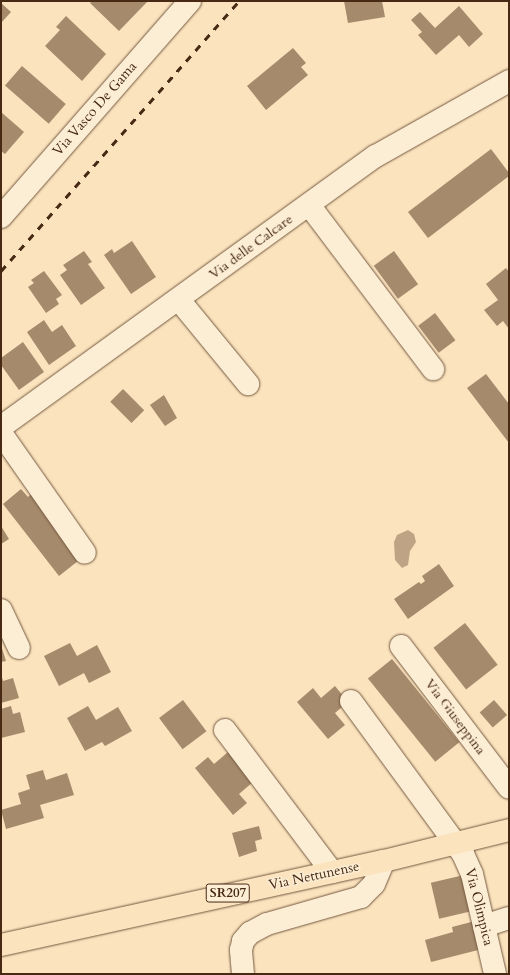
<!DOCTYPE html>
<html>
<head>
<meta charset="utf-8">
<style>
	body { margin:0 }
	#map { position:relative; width:510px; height:975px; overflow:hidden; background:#fbe3be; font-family:Cardo,serif }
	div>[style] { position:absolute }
	.water>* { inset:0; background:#bea484 }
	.building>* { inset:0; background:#a58a6c; transform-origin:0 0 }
	.roads { filter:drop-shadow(0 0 1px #74583e) drop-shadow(0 0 1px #74583e) }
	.minor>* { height:22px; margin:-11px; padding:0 11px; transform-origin:11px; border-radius:11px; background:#fcedd5 }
	.major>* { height:22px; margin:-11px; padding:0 11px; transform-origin:11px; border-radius:11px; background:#fbe3be }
	.rail>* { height:3px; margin-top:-1.5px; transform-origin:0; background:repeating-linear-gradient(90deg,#472914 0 7px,transparent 0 14px) }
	span { translate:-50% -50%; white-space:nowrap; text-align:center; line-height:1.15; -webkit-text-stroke:3px #fcedd5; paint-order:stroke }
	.shield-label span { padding:1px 3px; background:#fcedd5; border:1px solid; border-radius:3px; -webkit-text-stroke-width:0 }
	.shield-label { font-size:13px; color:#472914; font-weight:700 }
	.street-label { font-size:14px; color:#472914 }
	.frame { position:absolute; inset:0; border:2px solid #472914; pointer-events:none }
</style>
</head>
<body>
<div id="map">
	<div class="water">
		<div style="clip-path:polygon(408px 530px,414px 534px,416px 542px,410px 551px,408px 565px,402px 568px,395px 560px,394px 542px,397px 535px)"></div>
	</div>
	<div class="building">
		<div style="clip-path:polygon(92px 1px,146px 1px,147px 2px,119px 31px,90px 3px)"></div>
		<div style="clip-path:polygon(344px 1px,382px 1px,385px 17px,348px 23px)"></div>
		<div style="clip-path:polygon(1px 3px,11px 12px,1px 23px)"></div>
		<div style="clip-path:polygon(459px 6px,483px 34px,469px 47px,459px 35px,436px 55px,418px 35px,422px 32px,411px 20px,420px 12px,435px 28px)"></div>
		<div style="clip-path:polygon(66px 16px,106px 54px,82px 81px,45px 46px,60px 30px,56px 27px)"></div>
		<div style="clip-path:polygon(293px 48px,306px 63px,301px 67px,308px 75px,266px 110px,247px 86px)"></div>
		<div style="left:22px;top:66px;width:58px;height:26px;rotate:41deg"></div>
		<div style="clip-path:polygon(1px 112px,24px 132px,5px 154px,1px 151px)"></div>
		<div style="clip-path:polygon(491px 149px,509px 173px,509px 176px,428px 238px,408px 212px)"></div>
		<div style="clip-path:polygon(132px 241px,156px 277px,131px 294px,104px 255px,112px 249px,114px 253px)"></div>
		<div style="clip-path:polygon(84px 251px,92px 262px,88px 264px,105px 288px,81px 305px,60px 275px,67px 270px,63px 265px)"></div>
		<div style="left:394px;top:251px;width:41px;height:25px;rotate:54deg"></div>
		<div style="clip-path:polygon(506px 268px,509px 272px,509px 329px,503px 321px,497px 326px,484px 310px,498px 300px,486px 284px)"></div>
		<div style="clip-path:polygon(44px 271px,62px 295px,56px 299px,59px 304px,46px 313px,28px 287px,34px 283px,31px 280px)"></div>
		<div style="left:435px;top:313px;width:34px;height:21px;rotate:53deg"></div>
		<div style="clip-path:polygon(44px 320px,52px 332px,62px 325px,76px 346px,49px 365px,27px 332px)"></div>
		<div style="clip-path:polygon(23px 342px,44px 372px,19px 390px,1px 365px,1px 358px)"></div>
		<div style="clip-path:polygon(486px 374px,509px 404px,509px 443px,467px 388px)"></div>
		<div style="left:123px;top:389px;width:30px;height:18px;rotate:45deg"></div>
		<div style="clip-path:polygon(164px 395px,177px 418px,165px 426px,150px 405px)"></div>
		<div style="clip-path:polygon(21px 489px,28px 497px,32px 493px,72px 545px,68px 548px,78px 561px,59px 576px,3px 504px)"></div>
		<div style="clip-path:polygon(1px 526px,9px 539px,1px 544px)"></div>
		<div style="clip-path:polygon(439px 564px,454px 586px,408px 619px,394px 599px,419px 582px,421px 584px,425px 581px,422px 576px)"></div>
		<div style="left:465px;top:623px;width:53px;height:40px;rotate:52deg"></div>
		<div style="clip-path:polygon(70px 643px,77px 656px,97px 645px,111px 672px,89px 683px,84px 673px,59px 686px,44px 656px)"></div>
		<div style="clip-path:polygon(1px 645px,6px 661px,1px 662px)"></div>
		<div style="left:392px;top:659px;width:107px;height:31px;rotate:51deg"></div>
		<div style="clip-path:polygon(1px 674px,3px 681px,13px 678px,19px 698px,1px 703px)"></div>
		<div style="clip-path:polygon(335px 686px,348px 702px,335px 713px,345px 725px,328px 739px,297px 702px,313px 688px,321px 698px)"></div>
		<div style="left:183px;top:700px;width:39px;height:30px;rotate:53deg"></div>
		<div style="left:494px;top:700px;width:20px;height:19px;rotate:49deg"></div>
		<div style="clip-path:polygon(11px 706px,13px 714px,20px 712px,25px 732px,1px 738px,1px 709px)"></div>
		<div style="clip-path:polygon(88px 706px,96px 720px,118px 707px,132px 731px,105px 746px,102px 742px,85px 751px,67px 718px)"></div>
		<div style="clip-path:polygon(228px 752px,253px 782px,239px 794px,247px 803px,233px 815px,195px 768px,208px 757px,214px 764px)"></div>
		<div style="clip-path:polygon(43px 770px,46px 780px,67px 773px,74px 795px,40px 805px,44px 818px,6px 829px,1px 810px,21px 804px,18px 793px,30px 789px,26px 775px)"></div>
		<div style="clip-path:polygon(259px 826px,262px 839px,255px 841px,257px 851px,239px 857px,232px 833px)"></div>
		<div style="left:464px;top:875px;width:37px;height:34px;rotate:77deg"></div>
		<div style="clip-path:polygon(479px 920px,486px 948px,431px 962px,425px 940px,453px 932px,452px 927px)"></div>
	</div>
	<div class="roads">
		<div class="minor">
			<div style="left:309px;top:205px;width:206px;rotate:52.9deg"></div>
			<div style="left:1px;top:217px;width:287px;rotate:-48.8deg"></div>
			<div style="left:179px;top:300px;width:109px;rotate:50.6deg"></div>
			<div style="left:1px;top:427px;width:463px;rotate:-35.9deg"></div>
			<div style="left:376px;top:156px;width:153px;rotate:-29.4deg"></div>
			<div style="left:1px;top:433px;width:146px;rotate:55deg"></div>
			<div style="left:1px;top:610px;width:42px;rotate:64.7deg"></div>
			<div style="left:401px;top:646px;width:178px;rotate:52.7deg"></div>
			<div style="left:351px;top:701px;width:190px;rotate:53.8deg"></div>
			<div style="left:463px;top:854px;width:22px;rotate:66deg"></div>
			<div style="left:472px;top:874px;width:103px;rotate:77deg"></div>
			<div style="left:225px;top:730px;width:178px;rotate:53deg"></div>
			<div style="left:484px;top:926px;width:26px;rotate:-18deg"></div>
			<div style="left:243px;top:974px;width:24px;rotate:-95deg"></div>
			<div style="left:241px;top:950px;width:9px;rotate:-77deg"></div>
			<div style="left:243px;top:941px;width:11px;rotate:-49deg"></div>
			<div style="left:250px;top:933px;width:19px;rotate:-28deg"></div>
			<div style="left:267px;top:924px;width:98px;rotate:-16deg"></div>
			<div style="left:361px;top:897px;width:18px;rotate:-45deg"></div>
			<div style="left:374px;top:884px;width:25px;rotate:-67deg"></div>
		</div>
		<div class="major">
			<div style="left:1px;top:945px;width:392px;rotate:-12.4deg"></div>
			<div style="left:384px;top:861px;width:129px;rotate:-13.9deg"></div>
		</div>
	</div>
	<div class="rail">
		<div style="left:1px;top:271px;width:360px;rotate:-48.6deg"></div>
	</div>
	<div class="shield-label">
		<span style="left:228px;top:893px">SR207</span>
	</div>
	<div class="street-label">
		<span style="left:95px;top:109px;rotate:-49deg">Via Vasco De Gama</span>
		<span style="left:251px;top:247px;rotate:-36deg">Via delle Calcare</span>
		<span style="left:455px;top:717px;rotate:53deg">Via Giuseppina</span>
		<span style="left:314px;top:876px;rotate:-12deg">Via Nettunense</span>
		<span style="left:479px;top:907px;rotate:76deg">Via Olimpica</span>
	</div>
	<div class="frame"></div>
</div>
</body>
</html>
